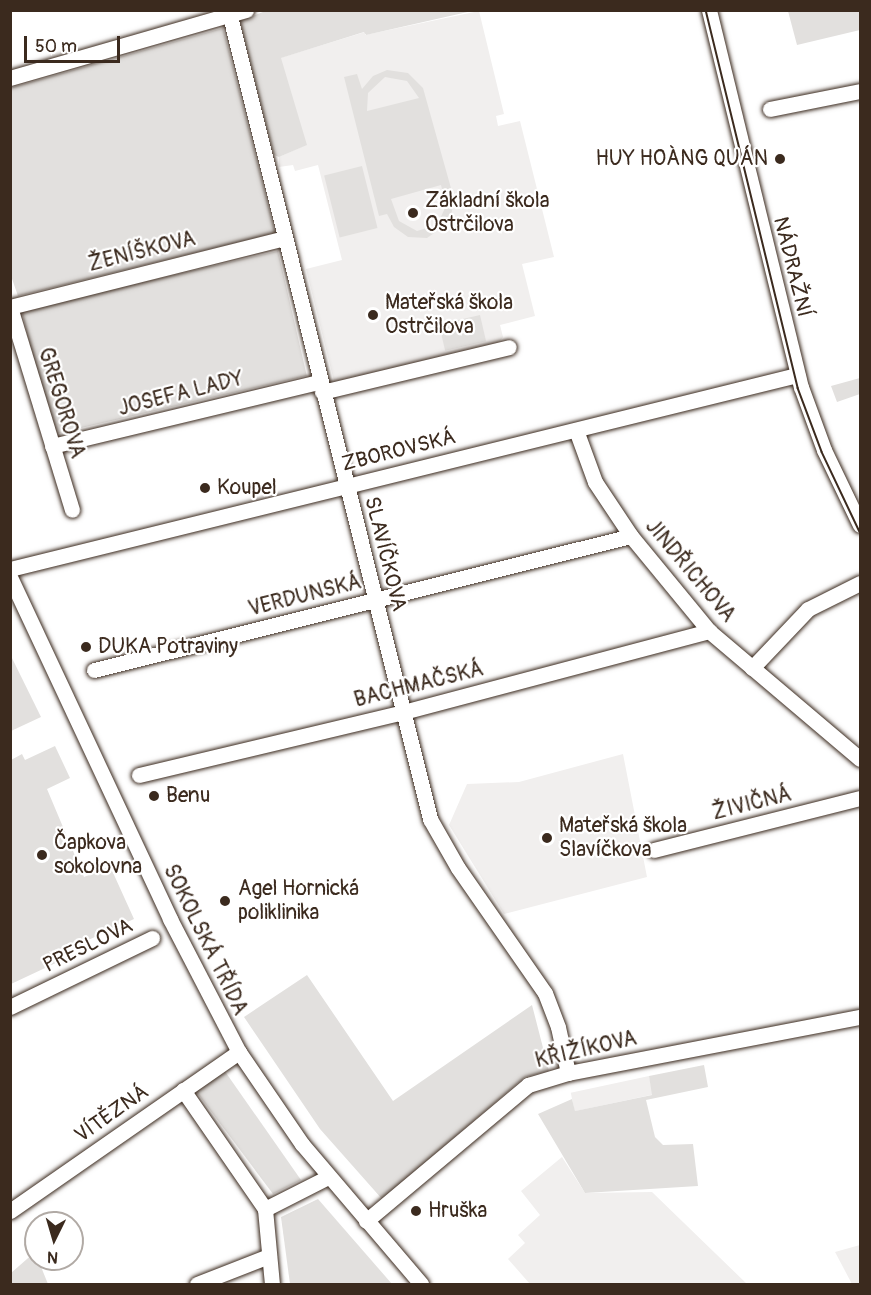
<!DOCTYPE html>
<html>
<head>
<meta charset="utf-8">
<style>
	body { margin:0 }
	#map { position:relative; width:871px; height:1295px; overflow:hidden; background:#fff; font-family:Pangolin,sans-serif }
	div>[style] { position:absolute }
	.built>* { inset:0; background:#f1efee; transform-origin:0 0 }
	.green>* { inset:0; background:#e2e0de; transform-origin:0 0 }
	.roads { filter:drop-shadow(0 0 2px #3b2a1e) drop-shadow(0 0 2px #3b2a1e) }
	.street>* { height:15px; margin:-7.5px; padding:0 7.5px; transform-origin:7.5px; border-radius:7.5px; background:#fff }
	.tram>* { height:1.5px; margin:-0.75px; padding:0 0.75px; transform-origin:0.75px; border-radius:0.75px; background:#3b2a1e }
	.dots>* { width:16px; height:16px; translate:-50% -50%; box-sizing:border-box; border:3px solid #fff; border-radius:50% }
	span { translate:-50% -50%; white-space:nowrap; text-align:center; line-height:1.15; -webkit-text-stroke:4.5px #fff; paint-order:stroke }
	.poi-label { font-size:21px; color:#3b2a1e }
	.right { translate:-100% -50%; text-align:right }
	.left { translate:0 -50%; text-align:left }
	.street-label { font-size:21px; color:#3b2a1e }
	.frame { position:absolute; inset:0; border:12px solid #3b2a1e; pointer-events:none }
	.north { position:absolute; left:24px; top:1211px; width:60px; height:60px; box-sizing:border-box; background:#fff; border:2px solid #b1aaa5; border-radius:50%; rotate:185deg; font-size:16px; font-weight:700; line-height:24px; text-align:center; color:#3b2a1e }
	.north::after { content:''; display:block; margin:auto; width:21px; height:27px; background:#3b2a1e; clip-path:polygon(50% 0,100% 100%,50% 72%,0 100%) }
	.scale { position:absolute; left:24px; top:36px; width:96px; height:27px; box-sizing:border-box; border:3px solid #3b2a1e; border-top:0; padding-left:8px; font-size:18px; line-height:21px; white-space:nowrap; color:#3b2a1e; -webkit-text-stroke:4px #fff; paint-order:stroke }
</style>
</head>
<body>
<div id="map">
	<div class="built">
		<div style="clip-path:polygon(479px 11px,504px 114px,496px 116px,498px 126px,520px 121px,554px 257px,522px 264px,535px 316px,500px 325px,503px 337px,497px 345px,335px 385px,306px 269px,342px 260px,318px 165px,295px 171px,293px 165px,279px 167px,279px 157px,306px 145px,280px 58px,365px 32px,365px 35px)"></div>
		<div style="clip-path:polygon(623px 754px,647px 877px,504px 914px,449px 825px,467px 784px,519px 782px)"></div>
		<div style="left:649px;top:1076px;width:19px;height:80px;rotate:78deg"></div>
		<div style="clip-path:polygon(562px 1157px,585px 1193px,652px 1192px,747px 1284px,530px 1284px,508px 1259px,525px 1243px,518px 1235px,540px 1215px,521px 1191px)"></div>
		<div style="clip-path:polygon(860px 1245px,860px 1284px,852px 1284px,835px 1252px)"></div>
	</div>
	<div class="green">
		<div style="clip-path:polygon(268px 10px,472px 10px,472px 11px,366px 35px,364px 32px,281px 58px,307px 145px,279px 157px,274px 155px,240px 21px)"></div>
		<div style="clip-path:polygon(788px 11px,860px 11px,860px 30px,797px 45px)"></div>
		<div style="clip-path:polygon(223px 28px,275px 233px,18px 296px,10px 273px,10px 88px)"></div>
		<div style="clip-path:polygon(evenodd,387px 70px,408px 73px,423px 88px,454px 199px,450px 222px,427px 238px,408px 237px,394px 227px,387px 214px,379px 216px,344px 77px,357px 74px,362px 89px,373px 76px,387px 70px,385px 77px,407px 81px,419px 98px,367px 111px,368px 93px,385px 77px,387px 70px,441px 185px,446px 206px,437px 225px,417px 231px,399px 221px,391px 199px,441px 185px)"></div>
		<div style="left:362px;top:166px;width:64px;height:39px;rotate:76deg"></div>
		<div style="left:278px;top:251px;width:128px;height:263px;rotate:77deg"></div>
		<div style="left:480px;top:315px;width:27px;height:42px;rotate:77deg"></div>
		<div style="clip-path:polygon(860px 378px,860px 394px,837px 402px,831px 386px)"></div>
		<div style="clip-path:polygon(10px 654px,41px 717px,11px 731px,10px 731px)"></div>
		<div style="clip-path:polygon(55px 746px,70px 778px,47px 789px,84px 877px,110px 866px,134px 919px,60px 953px,60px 961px,11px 984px,11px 760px,22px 754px,25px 760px)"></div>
		<div style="clip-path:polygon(307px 975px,393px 1101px,532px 1005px,549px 1071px,525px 1077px,382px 1199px,320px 1129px,244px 1017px)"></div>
		<div style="clip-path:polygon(704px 1065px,708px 1087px,646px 1100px,655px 1137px,663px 1145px,693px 1144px,698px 1186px,585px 1193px,538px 1114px,572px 1099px,575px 1111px,652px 1095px,649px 1076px)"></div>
		<div style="clip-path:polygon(224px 1070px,301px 1180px,273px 1194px,195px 1090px)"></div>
		<div style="clip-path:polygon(318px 1199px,392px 1284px,290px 1284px,281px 1217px)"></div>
		<div style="clip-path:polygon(35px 1252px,48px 1284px,11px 1284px,11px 1273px)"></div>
	</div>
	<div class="roads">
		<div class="street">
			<div style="left:709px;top:10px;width:388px;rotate:76.3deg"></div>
			<div style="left:801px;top:387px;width:67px;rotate:69.9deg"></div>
			<div style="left:824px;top:450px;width:83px;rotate:64.4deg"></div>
			<div style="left:230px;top:16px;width:828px;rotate:76.01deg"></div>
			<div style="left:430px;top:819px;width:56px;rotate:60.3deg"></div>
			<div style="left:458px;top:868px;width:152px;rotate:55.2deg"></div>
			<div style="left:545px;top:993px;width:36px;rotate:69deg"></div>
			<div style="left:558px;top:1027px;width:47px;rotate:77.7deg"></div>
			<div style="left:10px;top:78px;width:246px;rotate:-16.1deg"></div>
			<div style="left:770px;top:109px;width:92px;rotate:-11.3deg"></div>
			<div style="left:10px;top:307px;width:283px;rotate:-14.1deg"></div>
			<div style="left:10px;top:307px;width:212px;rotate:73deg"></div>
			<div style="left:322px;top:392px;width:192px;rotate:-13.5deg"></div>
			<div style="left:576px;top:430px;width:55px;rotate:69.9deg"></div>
			<div style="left:595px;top:482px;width:65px;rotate:56.3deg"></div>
			<div style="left:631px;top:536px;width:123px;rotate:50.6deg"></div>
			<div style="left:709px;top:631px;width:198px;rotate:40.3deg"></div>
			<div style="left:52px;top:446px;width:275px;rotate:-13.5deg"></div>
			<div style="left:10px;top:569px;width:811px;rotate:-13.85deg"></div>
			<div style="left:10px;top:577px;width:378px;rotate:64.9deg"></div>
			<div style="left:170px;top:919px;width:150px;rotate:62.6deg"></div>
			<div style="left:239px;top:1052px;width:112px;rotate:55.6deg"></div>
			<div style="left:302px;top:1144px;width:184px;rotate:49.6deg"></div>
			<div style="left:752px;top:668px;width:81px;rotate:-46.5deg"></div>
			<div style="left:808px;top:609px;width:58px;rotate:-26.6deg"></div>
			<div style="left:94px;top:670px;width:553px;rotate:-14.01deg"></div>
			<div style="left:139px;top:775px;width:271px;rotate:-13.4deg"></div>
			<div style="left:403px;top:712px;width:317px;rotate:-14.8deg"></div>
			<div style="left:654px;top:850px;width:212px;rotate:-14.2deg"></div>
			<div style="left:10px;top:1007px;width:158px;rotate:-25.9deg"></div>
			<div style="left:183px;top:1090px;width:145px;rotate:55.4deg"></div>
			<div style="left:265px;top:1209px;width:75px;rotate:84.7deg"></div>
			<div style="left:265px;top:1209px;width:71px;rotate:-26.9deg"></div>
			<div style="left:10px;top:1211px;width:279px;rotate:-34.8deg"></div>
			<div style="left:366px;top:1221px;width:212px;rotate:-40deg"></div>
			<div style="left:528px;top:1085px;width:42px;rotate:-16.7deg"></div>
			<div style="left:568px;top:1073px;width:297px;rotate:-10.9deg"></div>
			<div style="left:197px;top:1284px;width:77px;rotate:-21.3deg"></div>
		</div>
	</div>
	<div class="tram">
		<div style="left:706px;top:10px;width:389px;rotate:76.3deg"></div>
		<div style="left:798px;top:388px;width:68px;rotate:69.4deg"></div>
		<div style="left:822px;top:452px;width:89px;rotate:64.6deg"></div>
	</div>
	<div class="dots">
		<div style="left:780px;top:159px;background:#3b2a1e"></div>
		<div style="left:413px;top:213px;background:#3b2a1e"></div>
		<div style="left:373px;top:315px;background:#3b2a1e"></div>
		<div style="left:205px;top:488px;background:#3b2a1e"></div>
		<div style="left:86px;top:647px;background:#3b2a1e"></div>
		<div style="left:154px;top:796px;background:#3b2a1e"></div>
		<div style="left:547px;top:838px;background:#3b2a1e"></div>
		<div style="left:42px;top:855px;background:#3b2a1e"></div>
		<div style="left:225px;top:901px;background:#3b2a1e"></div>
		<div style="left:416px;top:1211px;background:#3b2a1e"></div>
	</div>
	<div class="poi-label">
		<span class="right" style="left:768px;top:159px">HUY HOÀNG QUÁN</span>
		<span class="left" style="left:425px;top:213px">Základní škola<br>Ostrčilova</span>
		<span class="left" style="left:385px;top:315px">Mateřská škola<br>Ostrčilova</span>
		<span class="left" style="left:217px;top:488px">Koupel</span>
		<span class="left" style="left:98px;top:647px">DUKA Potraviny</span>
		<span class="left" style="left:166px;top:796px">Benu</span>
		<span class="left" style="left:559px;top:838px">Mateřská škola<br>Slavíčkova</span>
		<span class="left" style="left:54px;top:855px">Čapkova<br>sokolovna</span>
		<span class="left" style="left:238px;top:901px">Agel Hornická<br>poliklinika</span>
		<span class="left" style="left:428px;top:1211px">Hruška</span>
	</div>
	<div class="street-label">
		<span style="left:142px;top:252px;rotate:-14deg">ŽENÍŠKOVA</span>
		<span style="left:792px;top:267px;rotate:76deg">NÁDRAŽNÍ</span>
		<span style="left:181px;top:394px;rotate:-14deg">JOSEFA LADY</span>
		<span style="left:61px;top:403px;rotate:73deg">GREGOROVA</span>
		<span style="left:399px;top:451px;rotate:-14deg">ZBOROVSKÁ</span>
		<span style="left:385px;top:554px;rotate:76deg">SLAVÍČKOVA</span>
		<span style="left:690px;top:571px;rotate:50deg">JINDŘICHOVA</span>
		<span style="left:305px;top:596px;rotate:-14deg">VERDUNSKÁ</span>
		<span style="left:419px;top:685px;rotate:-14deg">BACHMAČSKÁ</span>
		<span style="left:752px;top:804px;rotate:-14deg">ŽIVIČNÁ</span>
		<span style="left:205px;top:940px;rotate:64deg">SOKOLSKÁ TŘÍDA</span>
		<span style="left:88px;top:946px;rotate:-26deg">PRESLOVA</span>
		<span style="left:586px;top:1050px;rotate:-13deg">KŘIŽÍKOVA</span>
		<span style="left:112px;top:1114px;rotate:-35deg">VÍTĚZNÁ</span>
	</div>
	<div class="frame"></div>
	<div class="north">N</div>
	<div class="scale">50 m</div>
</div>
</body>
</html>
